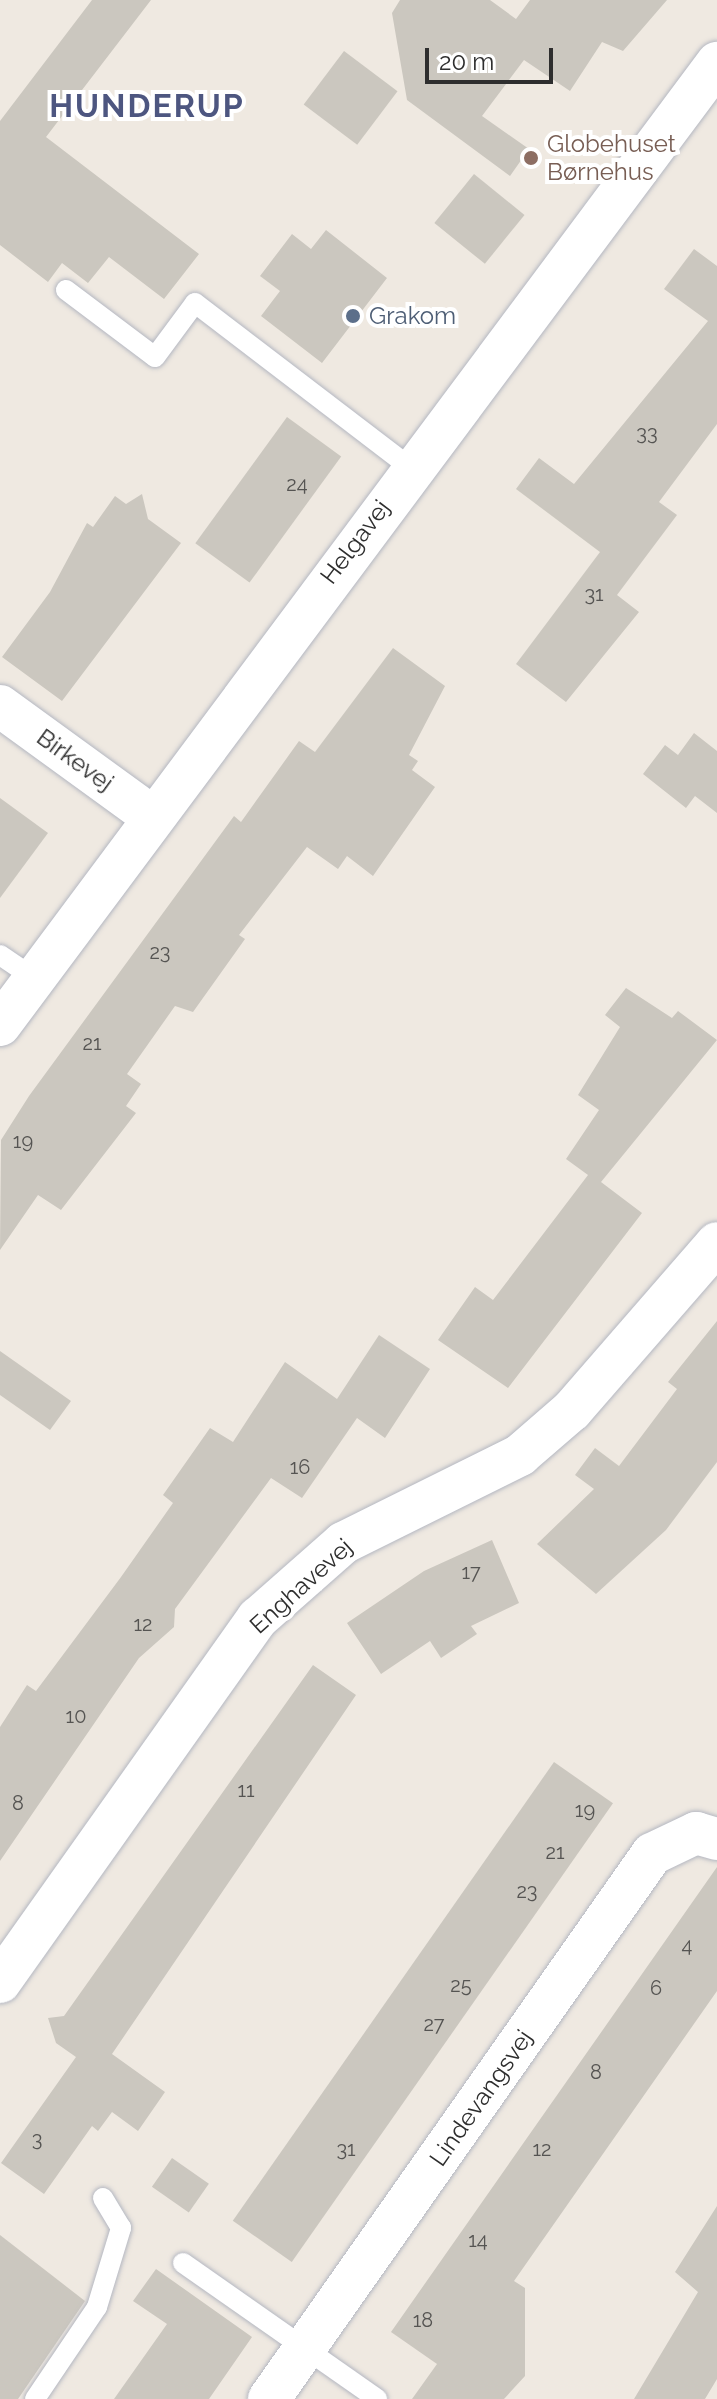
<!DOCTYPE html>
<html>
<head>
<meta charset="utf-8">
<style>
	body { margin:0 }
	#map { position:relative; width:717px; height:2399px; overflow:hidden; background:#efe9e1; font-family:Raleway,sans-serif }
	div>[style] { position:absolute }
	.building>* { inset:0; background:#cbc7bf; transform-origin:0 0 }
	.roads { filter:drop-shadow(0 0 2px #b4b7c1) drop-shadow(0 0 2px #b4b7c1) }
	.lane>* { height:20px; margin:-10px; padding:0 10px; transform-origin:10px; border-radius:10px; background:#fff }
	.street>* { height:42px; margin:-21px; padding:0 21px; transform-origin:21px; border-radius:21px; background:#fff }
	.dots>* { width:22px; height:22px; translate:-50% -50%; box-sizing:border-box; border:4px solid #fff; border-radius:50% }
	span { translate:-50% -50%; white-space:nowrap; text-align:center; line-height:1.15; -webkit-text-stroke:8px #fff; paint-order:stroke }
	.number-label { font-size:20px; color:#555452 }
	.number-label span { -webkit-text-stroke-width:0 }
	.education-label { font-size:24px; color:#785e54 }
	.left { translate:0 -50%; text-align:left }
	.service-label { font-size:24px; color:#4e5e75 }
	.street-label { font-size:24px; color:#2e2e2e }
	.district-label { font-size:32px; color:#4d5680; font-weight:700; letter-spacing:2px }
	.scale { position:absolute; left:425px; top:48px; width:128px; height:36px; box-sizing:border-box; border:4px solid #2e2e2e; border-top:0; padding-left:10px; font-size:24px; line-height:28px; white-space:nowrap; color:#2e2e2e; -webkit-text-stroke:6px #fff; paint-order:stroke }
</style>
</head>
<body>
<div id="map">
	<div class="building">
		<div style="clip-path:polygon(92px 0,151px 0,46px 137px,199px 254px,164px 299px,109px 257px,88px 283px,62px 263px,48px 282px,0 245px,0 121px)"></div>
		<div style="clip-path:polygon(400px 0,490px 0,516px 19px,530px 0,667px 0,623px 51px,602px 42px,570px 91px,524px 60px,482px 116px,529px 149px,510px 176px,407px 100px,392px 13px)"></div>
		<div style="left:344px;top:51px;width:67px;height:67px;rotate:37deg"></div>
		<div style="left:474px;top:174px;width:65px;height:63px;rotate:39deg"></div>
		<div style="clip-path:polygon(326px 230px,387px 278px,322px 363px,261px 316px,280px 291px,260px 276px,292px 234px,311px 249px)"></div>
		<div style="clip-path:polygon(694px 249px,717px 266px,717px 424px,659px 502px,677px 515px,617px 595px,639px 612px,566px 702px,516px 664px,600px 552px,516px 489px,539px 458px,574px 484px,708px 321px,664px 289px)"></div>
		<div style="left:287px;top:417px;width:67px;height:156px;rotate:36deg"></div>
		<div style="clip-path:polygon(142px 494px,148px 519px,181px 543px,62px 701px,2px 657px,50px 592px,87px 523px,93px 527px,115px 496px,126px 504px)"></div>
		<div style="clip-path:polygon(393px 648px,445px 686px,409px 755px,418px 761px,412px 770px,435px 787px,373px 876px,347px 856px,338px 869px,307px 847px,239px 935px,245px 939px,193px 1012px,175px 1006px,127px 1074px,141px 1084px,126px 1106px,136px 1113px,61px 1210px,38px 1195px,0 1250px,1px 1140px,29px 1096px,234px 816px,241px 822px,299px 741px,315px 752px)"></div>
		<div style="clip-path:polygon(694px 733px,717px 751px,717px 813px,695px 796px,686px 808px,643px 774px,665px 745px,678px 755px)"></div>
		<div style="clip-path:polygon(0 798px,48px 833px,0 898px)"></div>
		<div style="clip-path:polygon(626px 988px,672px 1018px,678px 1011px,717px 1040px,601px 1182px,642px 1213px,508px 1388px,438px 1340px,475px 1287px,493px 1300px,588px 1175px,566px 1159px,599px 1110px,578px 1095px,620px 1027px,605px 1015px)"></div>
		<div style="clip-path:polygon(717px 1321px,717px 1462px,666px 1530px,596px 1594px,537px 1544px,594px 1489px,575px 1475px,595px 1448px,619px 1466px,677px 1389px,668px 1382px)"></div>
		<div style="clip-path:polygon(379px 1335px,430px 1369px,385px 1438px,357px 1418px,302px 1498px,271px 1478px,175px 1609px,174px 1627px,139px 1658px,0 1861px,0 1727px,27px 1685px,36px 1691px,121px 1577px,173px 1503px,163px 1495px,210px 1428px,233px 1442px,285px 1362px,337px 1399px)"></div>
		<div style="clip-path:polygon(0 1351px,71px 1401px,50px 1430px,0 1395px)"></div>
		<div style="clip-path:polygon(492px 1540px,519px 1603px,471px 1626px,477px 1634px,441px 1658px,430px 1641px,381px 1674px,347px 1623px,424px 1571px)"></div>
		<div style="clip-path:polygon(313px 1665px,356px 1695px,112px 2054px,165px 2092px,138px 2131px,112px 2112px,98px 2131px,92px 2126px,44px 2194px,1px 2163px,76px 2057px,56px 2043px,48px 2018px,64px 2016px)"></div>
		<div style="left:554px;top:1762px;width:72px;height:560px;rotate:35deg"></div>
		<div style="clip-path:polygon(717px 1867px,717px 1991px,514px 2281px,525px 2288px,525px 2376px,504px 2399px,412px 2399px,437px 2364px,391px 2332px)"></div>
		<div style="left:172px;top:2158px;width:45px;height:35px;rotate:35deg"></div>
		<div style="clip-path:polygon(717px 2206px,717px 2379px,705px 2399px,634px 2399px,698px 2292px,675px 2272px)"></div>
		<div style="clip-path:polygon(0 2235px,85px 2301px,18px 2399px,0 2399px)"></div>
		<div style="clip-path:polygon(156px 2269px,252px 2337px,209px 2399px,114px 2399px,167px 2324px,133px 2301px)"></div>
	</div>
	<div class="roads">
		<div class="lane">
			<div style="left:66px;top:290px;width:111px;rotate:37deg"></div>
			<div style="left:155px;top:357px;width:67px;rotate:-53.5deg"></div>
			<div style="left:195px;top:303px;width:272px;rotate:37.4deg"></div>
			<div style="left:0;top:955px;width:41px;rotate:34.1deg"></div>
			<div style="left:183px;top:2263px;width:237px;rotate:35deg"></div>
			<div style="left:35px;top:2399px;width:111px;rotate:-56deg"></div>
			<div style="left:97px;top:2307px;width:83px;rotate:-73.1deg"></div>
			<div style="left:121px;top:2228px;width:35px;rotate:-121deg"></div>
		</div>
		<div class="street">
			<div style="left:0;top:706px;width:185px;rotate:36deg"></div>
			<div style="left:0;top:1025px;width:1200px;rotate:-53.3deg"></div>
			<div style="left:0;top:1982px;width:446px;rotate:-54.7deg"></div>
			<div style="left:258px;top:1618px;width:113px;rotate:-41.4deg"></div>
			<div style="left:343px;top:1543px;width:198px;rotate:-26.4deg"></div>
			<div style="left:520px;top:1455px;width:69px;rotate:-40.9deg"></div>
			<div style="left:572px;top:1410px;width:221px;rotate:-49deg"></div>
			<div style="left:269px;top:2399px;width:666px;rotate:-54.9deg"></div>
			<div style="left:652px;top:1854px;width:49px;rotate:-25.5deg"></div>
			<div style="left:696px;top:1833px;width:22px;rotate:16deg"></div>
		</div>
	</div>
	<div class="dots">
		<div style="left:531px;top:158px;background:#8d6e63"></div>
		<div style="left:353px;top:316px;background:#5c6f8a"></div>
	</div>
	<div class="number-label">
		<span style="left:647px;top:433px">33</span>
		<span style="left:297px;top:484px">24</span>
		<span style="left:594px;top:594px">31</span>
		<span style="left:160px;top:952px">23</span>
		<span style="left:92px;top:1043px">21</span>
		<span style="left:23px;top:1141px">19</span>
		<span style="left:300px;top:1467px">16</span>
		<span style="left:471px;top:1572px">17</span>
		<span style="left:143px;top:1624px">12</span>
		<span style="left:76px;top:1716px">10</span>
		<span style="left:246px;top:1790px">11</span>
		<span style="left:18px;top:1803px">8</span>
		<span style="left:585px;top:1810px">19</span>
		<span style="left:555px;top:1852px">21</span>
		<span style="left:527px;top:1891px">23</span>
		<span style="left:687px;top:1945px">4</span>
		<span style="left:461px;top:1985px">25</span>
		<span style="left:656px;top:1988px">6</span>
		<span style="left:434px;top:2024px">27</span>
		<span style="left:596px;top:2072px">8</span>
		<span style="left:37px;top:2139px">3</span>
		<span style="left:346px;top:2149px">31</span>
		<span style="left:542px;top:2149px">12</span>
		<span style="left:478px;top:2240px">14</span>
		<span style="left:423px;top:2320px">18</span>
	</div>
	<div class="education-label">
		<span class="left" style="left:547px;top:158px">Globehuset<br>Børnehus</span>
	</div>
	<div class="service-label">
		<span class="left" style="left:369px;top:316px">Grakom</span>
	</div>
	<div class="street-label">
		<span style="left:355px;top:542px;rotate:-53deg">Helgavej</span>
		<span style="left:75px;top:760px;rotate:36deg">Birkevej</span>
		<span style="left:301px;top:1586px;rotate:-42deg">Enghavevej</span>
		<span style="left:481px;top:2098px;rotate:-55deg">Lindevangsvej</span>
	</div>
	<div class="district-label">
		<span style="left:147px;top:106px">HUNDERUP</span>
	</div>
	<div class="scale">20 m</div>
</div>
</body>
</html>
